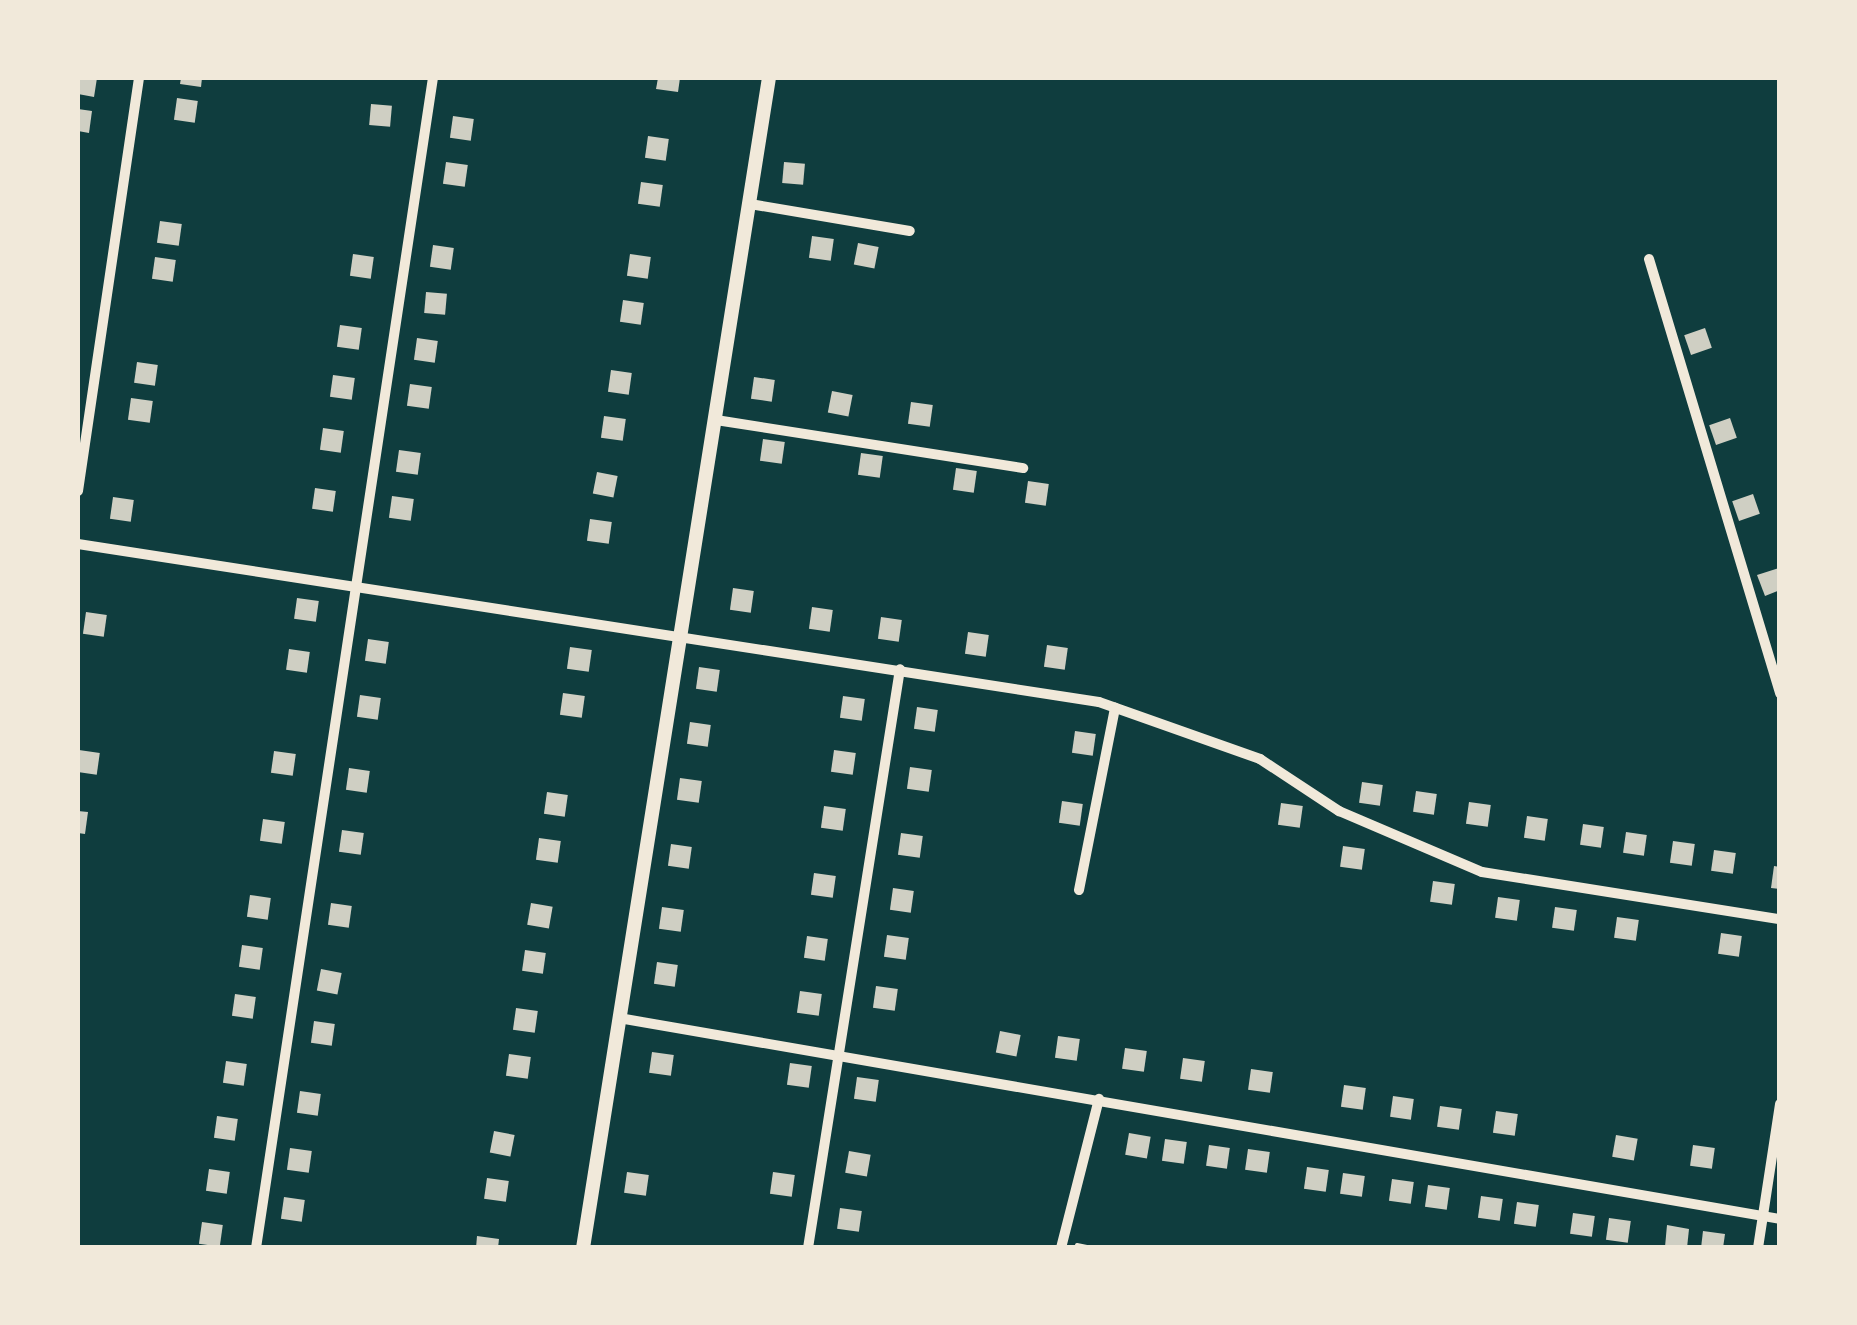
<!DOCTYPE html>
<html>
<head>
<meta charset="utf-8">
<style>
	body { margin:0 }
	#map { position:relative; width:1857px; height:1325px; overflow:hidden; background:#0f3d3e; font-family:"Source Serif 4",serif }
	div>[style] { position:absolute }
	.building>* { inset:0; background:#cfcfc3; transform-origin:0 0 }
	.path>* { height:4px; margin:-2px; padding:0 2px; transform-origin:2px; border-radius:2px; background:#f1e9da }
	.minor>* { height:10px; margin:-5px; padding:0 5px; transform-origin:5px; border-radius:5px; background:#f1e9da }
	.tertiary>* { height:14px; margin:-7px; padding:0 7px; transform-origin:7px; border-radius:7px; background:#f1e9da }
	span { translate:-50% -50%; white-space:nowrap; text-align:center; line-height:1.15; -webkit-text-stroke:8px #f1e9da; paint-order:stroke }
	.frame { position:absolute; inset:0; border:80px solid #f1e9da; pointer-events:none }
</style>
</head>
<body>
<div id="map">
	<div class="building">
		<div style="clip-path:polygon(78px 78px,97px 78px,94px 97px,78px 94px)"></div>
		<div style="clip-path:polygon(181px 78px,202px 78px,201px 87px,180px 84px)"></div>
		<div style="clip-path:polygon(658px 78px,680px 78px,678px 92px,656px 89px)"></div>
		<div style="left:177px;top:98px;width:21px;height:22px;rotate:8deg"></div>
		<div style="left:371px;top:104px;width:21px;height:21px;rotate:5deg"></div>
		<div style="clip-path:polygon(78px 109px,92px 111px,89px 133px,78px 131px)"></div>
		<div style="left:453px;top:116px;width:21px;height:22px;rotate:8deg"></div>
		<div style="left:648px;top:136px;width:21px;height:22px;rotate:8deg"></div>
		<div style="left:446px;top:162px;width:22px;height:22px;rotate:8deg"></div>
		<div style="left:784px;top:162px;width:21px;height:21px;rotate:5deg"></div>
		<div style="left:641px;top:182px;width:22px;height:22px;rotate:8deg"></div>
		<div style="left:160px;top:221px;width:22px;height:22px;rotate:8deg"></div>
		<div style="left:812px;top:236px;width:22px;height:22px;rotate:8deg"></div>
		<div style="left:858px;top:243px;width:21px;height:22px;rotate:11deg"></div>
		<div style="left:433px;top:245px;width:21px;height:22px;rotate:8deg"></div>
		<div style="left:353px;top:254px;width:21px;height:22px;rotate:8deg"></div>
		<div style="left:630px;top:254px;width:21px;height:22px;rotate:8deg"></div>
		<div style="left:155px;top:257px;width:21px;height:22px;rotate:8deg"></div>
		<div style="left:426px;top:292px;width:21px;height:21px;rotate:5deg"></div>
		<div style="left:623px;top:300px;width:21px;height:22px;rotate:8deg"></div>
		<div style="left:340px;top:325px;width:22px;height:22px;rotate:8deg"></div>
		<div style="left:1705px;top:328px;width:21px;height:22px;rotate:71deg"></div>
		<div style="left:417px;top:338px;width:21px;height:22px;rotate:8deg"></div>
		<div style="left:137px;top:362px;width:21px;height:21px;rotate:8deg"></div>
		<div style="left:611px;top:370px;width:21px;height:22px;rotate:8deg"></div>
		<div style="left:333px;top:375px;width:22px;height:22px;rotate:8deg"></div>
		<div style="left:754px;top:377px;width:21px;height:22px;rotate:8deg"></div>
		<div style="left:410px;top:384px;width:22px;height:22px;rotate:8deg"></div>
		<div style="left:832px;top:391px;width:21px;height:22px;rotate:11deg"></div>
		<div style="left:131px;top:398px;width:22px;height:22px;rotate:8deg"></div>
		<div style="left:911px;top:402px;width:22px;height:22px;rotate:8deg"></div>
		<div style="left:604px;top:416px;width:22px;height:22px;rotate:8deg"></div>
		<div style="left:1730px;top:418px;width:21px;height:22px;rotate:71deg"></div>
		<div style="left:323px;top:428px;width:21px;height:22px;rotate:8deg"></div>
		<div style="left:763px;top:439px;width:22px;height:22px;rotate:8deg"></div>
		<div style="left:399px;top:450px;width:22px;height:22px;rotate:8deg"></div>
		<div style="left:861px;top:453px;width:22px;height:22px;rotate:8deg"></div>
		<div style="left:956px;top:468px;width:21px;height:22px;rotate:8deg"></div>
		<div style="left:597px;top:472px;width:21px;height:22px;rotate:11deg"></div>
		<div style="left:1028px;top:481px;width:21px;height:22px;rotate:8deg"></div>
		<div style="left:315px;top:488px;width:21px;height:21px;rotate:8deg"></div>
		<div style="left:1753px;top:494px;width:21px;height:22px;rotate:71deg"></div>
		<div style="left:392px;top:496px;width:22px;height:22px;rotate:8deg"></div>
		<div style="left:113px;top:497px;width:21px;height:22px;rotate:8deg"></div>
		<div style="left:590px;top:519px;width:22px;height:22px;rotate:8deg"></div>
		<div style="clip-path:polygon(1779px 568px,1780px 590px,1765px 596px,1757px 575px)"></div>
		<div style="left:733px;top:588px;width:21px;height:22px;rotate:8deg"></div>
		<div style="left:297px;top:598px;width:22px;height:21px;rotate:8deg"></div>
		<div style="left:812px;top:607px;width:21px;height:22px;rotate:8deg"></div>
		<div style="left:86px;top:612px;width:21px;height:22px;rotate:8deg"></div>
		<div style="left:881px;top:617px;width:21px;height:22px;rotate:8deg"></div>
		<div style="left:968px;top:632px;width:21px;height:22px;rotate:8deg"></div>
		<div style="left:368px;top:639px;width:21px;height:22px;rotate:8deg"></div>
		<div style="left:1047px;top:645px;width:21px;height:22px;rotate:8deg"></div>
		<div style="left:570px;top:647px;width:22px;height:22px;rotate:8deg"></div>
		<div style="left:289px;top:649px;width:21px;height:21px;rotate:8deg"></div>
		<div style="left:699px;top:667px;width:21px;height:22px;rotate:8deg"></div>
		<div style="left:563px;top:693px;width:22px;height:22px;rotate:8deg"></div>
		<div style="left:360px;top:695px;width:21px;height:22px;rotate:8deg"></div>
		<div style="left:843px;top:696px;width:22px;height:22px;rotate:8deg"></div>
		<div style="left:917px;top:707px;width:21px;height:22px;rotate:8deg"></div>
		<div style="left:690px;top:722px;width:21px;height:22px;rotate:8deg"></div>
		<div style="left:1075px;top:731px;width:21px;height:22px;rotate:8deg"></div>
		<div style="left:79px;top:750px;width:21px;height:22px;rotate:8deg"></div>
		<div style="left:834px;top:750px;width:22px;height:22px;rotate:8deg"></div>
		<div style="left:274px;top:751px;width:22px;height:22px;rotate:8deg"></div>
		<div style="left:910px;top:767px;width:22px;height:22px;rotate:8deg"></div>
		<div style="left:349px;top:768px;width:21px;height:22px;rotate:8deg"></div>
		<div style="left:680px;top:778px;width:22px;height:22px;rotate:8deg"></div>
		<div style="left:1362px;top:782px;width:21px;height:21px;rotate:8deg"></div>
		<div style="left:1416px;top:791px;width:21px;height:21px;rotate:8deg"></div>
		<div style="left:547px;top:792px;width:21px;height:22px;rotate:8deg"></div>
		<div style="left:1062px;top:801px;width:21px;height:22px;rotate:8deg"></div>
		<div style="left:1469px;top:802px;width:22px;height:22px;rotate:8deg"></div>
		<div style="left:1281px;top:803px;width:22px;height:22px;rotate:8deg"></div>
		<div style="left:824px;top:806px;width:22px;height:22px;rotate:8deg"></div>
		<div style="clip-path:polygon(78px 811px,88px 812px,85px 834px,78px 833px)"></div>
		<div style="left:1527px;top:816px;width:21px;height:22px;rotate:8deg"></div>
		<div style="left:263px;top:819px;width:22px;height:22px;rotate:8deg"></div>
		<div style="left:1583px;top:824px;width:21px;height:21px;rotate:8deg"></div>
		<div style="left:342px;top:830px;width:22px;height:22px;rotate:8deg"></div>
		<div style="left:1626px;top:832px;width:21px;height:21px;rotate:8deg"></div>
		<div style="left:901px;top:833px;width:22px;height:22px;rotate:8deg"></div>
		<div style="left:539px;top:838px;width:22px;height:22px;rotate:8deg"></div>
		<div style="left:1673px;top:841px;width:22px;height:22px;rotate:8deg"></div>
		<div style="left:671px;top:844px;width:21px;height:22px;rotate:8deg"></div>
		<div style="left:1343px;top:846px;width:22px;height:21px;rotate:8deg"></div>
		<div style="left:1714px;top:850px;width:22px;height:21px;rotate:8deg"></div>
		<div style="clip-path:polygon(1774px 866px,1780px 867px,1780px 889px,1771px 888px)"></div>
		<div style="left:814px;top:873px;width:22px;height:22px;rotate:8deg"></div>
		<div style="left:1433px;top:881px;width:22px;height:21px;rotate:8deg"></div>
		<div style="left:893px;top:888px;width:21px;height:22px;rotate:8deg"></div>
		<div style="left:250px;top:895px;width:21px;height:22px;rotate:8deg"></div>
		<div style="left:1498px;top:897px;width:22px;height:21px;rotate:8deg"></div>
		<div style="left:331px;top:903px;width:21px;height:22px;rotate:8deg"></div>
		<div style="left:531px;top:903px;width:22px;height:22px;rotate:10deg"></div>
		<div style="left:662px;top:907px;width:22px;height:22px;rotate:8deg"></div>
		<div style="left:1555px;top:907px;width:22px;height:21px;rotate:8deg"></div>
		<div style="left:1617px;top:917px;width:22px;height:21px;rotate:8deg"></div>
		<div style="left:1721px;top:933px;width:21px;height:21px;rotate:8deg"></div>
		<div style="left:887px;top:935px;width:22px;height:22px;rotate:8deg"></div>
		<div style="left:807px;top:936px;width:21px;height:22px;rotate:8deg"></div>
		<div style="left:242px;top:945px;width:21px;height:22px;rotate:8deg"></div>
		<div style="left:525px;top:950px;width:21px;height:21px;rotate:8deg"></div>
		<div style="left:657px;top:962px;width:21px;height:22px;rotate:8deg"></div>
		<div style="left:321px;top:969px;width:21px;height:22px;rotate:11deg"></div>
		<div style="left:876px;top:986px;width:22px;height:22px;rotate:8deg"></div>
		<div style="left:800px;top:991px;width:22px;height:22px;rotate:8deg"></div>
		<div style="left:235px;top:994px;width:21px;height:22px;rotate:8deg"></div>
		<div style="left:516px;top:1008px;width:22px;height:22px;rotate:8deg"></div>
		<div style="left:314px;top:1021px;width:21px;height:22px;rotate:8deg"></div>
		<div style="left:1000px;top:1031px;width:21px;height:22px;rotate:11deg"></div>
		<div style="left:1058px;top:1036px;width:22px;height:22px;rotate:8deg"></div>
		<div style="left:1125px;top:1048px;width:22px;height:21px;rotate:8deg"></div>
		<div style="left:652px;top:1052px;width:22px;height:21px;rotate:8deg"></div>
		<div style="left:509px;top:1054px;width:22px;height:22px;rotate:8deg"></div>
		<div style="left:1183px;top:1058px;width:22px;height:21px;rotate:8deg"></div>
		<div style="left:226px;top:1061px;width:21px;height:22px;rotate:8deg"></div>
		<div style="left:790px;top:1063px;width:22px;height:22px;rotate:8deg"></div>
		<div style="left:1251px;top:1069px;width:22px;height:21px;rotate:8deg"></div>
		<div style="left:857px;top:1077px;width:22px;height:22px;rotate:8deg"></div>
		<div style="left:1344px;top:1085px;width:22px;height:22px;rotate:8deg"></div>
		<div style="left:300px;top:1091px;width:21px;height:22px;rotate:8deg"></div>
		<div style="left:1393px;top:1096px;width:21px;height:21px;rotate:8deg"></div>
		<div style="left:1440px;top:1106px;width:22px;height:21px;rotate:8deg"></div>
		<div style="left:1496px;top:1111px;width:22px;height:22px;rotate:8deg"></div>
		<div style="left:217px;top:1116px;width:21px;height:22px;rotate:8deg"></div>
		<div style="left:494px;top:1131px;width:21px;height:22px;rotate:11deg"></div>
		<div style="left:1129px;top:1133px;width:22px;height:22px;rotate:10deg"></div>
		<div style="left:1616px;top:1135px;width:22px;height:22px;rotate:10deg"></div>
		<div style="left:1165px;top:1139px;width:22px;height:22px;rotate:8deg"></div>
		<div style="left:1209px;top:1145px;width:21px;height:21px;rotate:8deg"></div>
		<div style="left:1693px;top:1145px;width:22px;height:21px;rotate:8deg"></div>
		<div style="left:290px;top:1148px;width:22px;height:22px;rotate:8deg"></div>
		<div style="left:1248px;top:1149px;width:22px;height:21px;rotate:8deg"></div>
		<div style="left:849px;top:1151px;width:22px;height:22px;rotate:10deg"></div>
		<div style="left:1307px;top:1167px;width:22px;height:22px;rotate:8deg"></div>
		<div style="left:209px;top:1169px;width:21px;height:22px;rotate:8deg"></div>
		<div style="left:627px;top:1172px;width:22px;height:21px;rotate:8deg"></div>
		<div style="left:773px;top:1172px;width:22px;height:22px;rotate:8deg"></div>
		<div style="left:1343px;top:1173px;width:22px;height:21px;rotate:8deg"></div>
		<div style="left:487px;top:1178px;width:22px;height:21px;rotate:8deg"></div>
		<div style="left:1392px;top:1179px;width:22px;height:22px;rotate:8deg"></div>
		<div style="left:1428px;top:1185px;width:22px;height:22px;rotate:8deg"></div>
		<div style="left:1481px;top:1196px;width:22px;height:22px;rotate:8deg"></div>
		<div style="left:284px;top:1197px;width:21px;height:22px;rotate:8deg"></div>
		<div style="left:1517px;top:1202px;width:22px;height:22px;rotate:8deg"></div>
		<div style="left:840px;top:1208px;width:22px;height:21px;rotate:8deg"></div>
		<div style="left:1573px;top:1213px;width:22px;height:21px;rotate:8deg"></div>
		<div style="left:1609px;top:1218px;width:22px;height:22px;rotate:8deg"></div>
		<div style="left:202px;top:1222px;width:21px;height:22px;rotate:8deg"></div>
		<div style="clip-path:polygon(1667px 1225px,1689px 1229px,1687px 1248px,1665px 1247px)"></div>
		<div style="clip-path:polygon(1703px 1231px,1725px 1234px,1723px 1248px,1701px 1248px)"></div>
		<div style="clip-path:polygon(477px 1236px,499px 1239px,498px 1248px,476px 1248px)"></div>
	</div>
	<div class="path">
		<div style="left:1077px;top:1245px;width:15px;rotate:11deg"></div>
	</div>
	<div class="minor">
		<div style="left:750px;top:204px;width:162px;rotate:9.6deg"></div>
		<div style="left:1649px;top:259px;width:454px;rotate:73.2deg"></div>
		<div style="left:716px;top:420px;width:311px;rotate:8.9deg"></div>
		<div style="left:78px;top:491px;width:417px;rotate:-81.6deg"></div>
		<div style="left:78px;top:544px;width:1033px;rotate:8.8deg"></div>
		<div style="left:1099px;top:702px;width:171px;rotate:19.5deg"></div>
		<div style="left:1260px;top:759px;width:95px;rotate:33.4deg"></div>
		<div style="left:1339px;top:811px;width:155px;rotate:23.1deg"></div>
		<div style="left:1482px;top:872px;width:302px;rotate:9deg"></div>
		<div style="left:1079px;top:890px;width:186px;rotate:-78.8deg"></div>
		<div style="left:619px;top:1018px;width:1178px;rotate:9.82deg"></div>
		<div style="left:256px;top:1248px;width:1183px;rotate:-81.4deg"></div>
		<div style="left:808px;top:1248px;width:586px;rotate:-80.97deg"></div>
		<div style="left:1061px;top:1248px;width:154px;rotate:-75.7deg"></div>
		<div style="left:1758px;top:1248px;width:146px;rotate:-81.3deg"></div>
	</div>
	<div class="tertiary">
		<div style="left:583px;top:1248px;width:1185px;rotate:-80.97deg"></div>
	</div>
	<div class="frame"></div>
</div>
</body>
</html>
